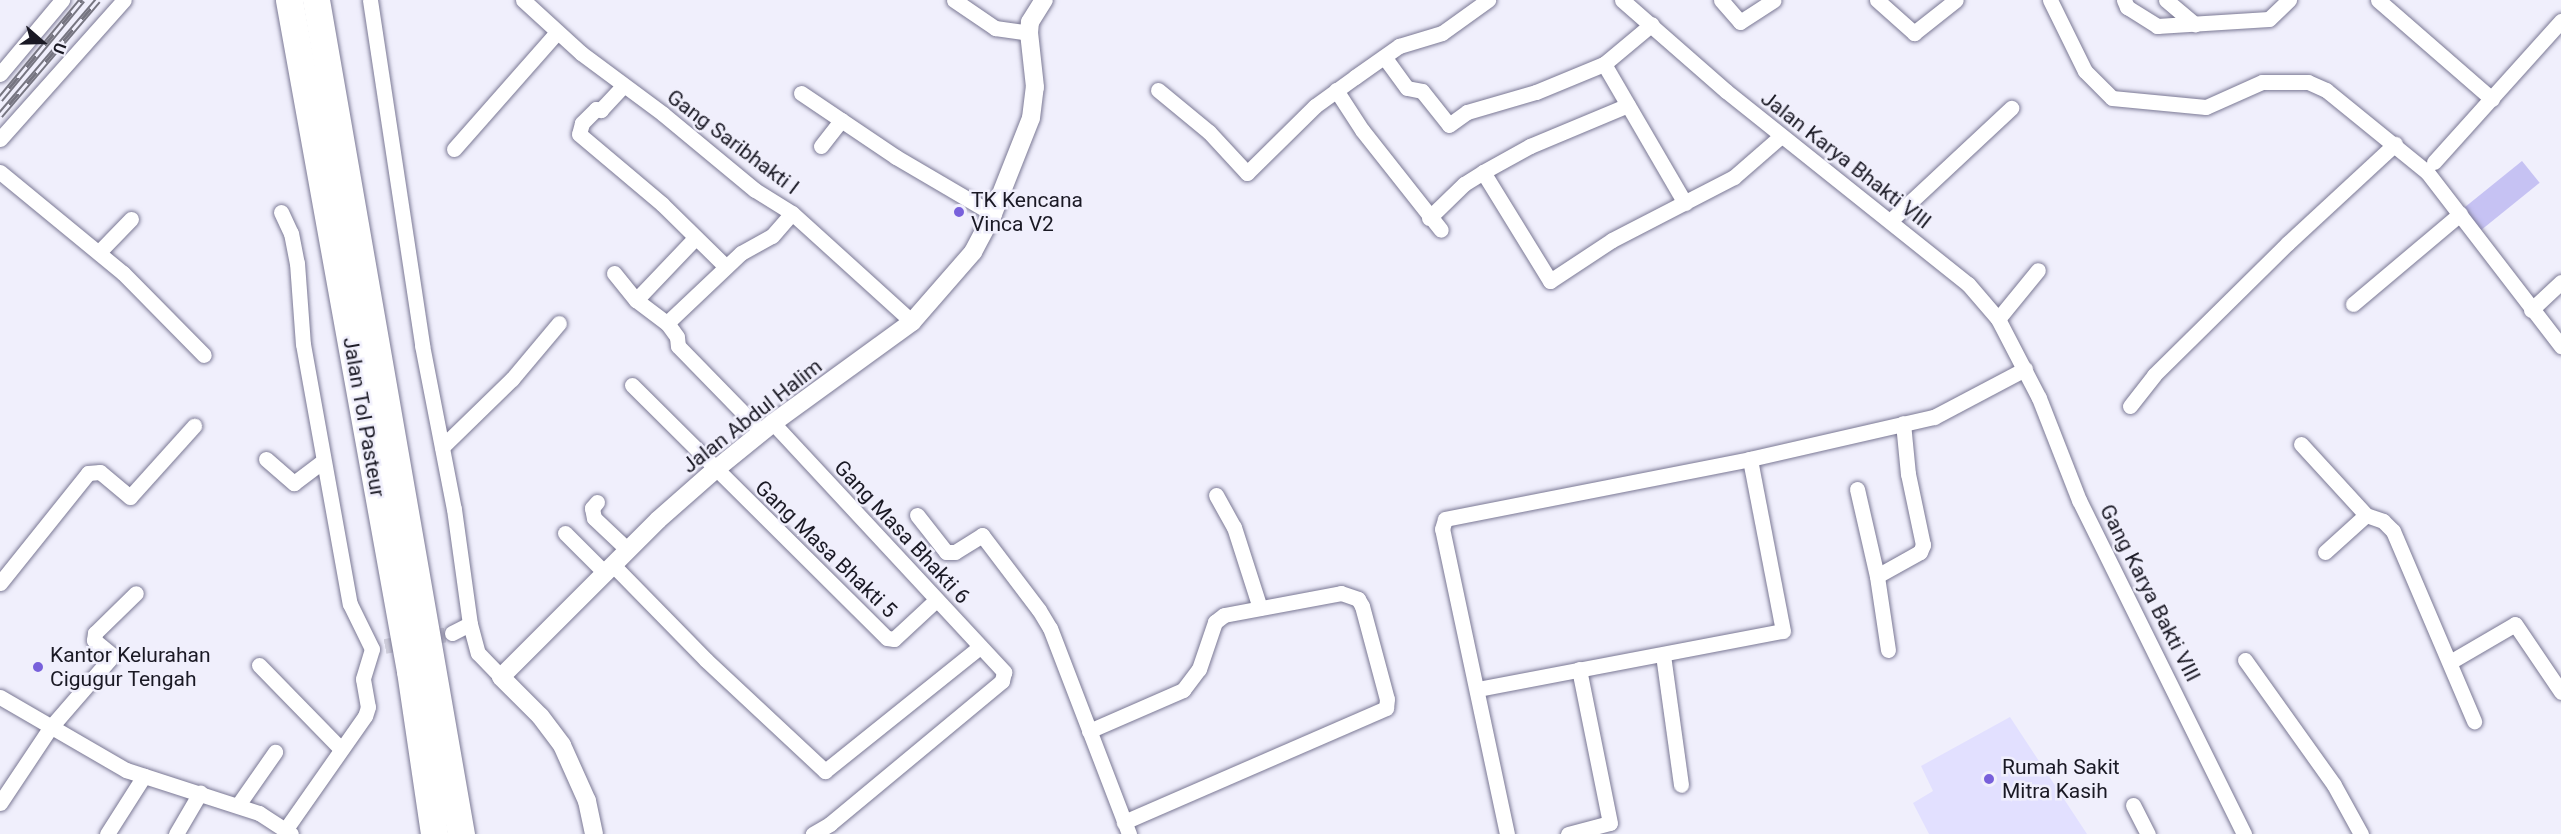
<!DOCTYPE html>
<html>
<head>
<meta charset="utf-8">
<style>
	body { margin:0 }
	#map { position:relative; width:2561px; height:834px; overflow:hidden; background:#f0effc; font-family:Roboto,sans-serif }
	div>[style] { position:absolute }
	.built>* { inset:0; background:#e2e0ff }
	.green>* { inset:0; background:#c6c2f3; transform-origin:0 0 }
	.minor-tunnel>* { height:15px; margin-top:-7.5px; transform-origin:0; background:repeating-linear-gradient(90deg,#d0cfdc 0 15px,transparent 0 23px) }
	.roads { filter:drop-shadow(0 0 2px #7a7894) drop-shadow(0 0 2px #7a7894) }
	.minor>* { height:15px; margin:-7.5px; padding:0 7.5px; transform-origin:7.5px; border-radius:7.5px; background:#fff }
	.tertiary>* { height:18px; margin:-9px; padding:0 9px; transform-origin:9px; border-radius:9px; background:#fff }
	.motorway>* { height:27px; margin:-13.5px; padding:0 13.5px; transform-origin:13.5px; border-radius:13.5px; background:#fff }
	.rail>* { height:7px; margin-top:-3.5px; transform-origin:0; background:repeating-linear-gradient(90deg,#f0effc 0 14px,#767581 0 28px); box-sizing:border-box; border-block:2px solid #767581 }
	.dots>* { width:16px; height:16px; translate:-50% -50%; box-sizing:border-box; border:3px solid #f0effc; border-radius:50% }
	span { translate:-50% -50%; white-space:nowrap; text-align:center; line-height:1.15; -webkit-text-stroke:5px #f0effc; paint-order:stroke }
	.street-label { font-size:21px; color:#1a1924 }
	.poi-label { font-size:21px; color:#1a1924 }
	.left { translate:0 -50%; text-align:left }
	.north { position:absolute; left:12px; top:12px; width:60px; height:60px; -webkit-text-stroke:4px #f0effc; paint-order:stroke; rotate:110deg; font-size:16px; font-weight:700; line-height:24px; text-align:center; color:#1a1924 }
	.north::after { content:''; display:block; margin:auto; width:21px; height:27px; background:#1a1924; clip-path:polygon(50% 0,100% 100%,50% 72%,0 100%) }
</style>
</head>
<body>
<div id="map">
	<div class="built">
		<div style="clip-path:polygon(2010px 717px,2087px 834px,1929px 834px,1913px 803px,1933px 791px,1921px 766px)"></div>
	</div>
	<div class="green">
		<div style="left:2522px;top:161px;width:28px;height:76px;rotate:51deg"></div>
	</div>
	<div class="minor-tunnel">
		<div style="left:385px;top:646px;width:68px;rotate:-11deg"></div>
	</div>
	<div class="roads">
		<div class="minor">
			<div style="left:370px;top:0;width:349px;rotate:81.4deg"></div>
			<div style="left:422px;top:345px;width:167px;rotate:79deg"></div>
			<div style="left:454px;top:509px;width:116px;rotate:82.1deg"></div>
			<div style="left:470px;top:624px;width:30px;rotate:75deg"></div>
			<div style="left:478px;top:653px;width:33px;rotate:46deg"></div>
			<div style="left:523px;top:0;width:79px;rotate:42.4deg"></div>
			<div style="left:581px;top:53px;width:102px;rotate:36.6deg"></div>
			<div style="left:663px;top:114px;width:119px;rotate:39.6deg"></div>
			<div style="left:755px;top:190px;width:44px;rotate:31.9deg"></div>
			<div style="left:792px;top:213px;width:162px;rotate:42.2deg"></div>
			<div style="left:954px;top:0;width:50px;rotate:34.3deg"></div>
			<div style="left:995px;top:28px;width:34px;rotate:8deg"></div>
			<div style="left:1622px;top:0;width:138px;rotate:41.2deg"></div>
			<div style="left:1726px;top:91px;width:310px;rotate:38.6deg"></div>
			<div style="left:1968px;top:284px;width:46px;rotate:49.4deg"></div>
			<div style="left:1998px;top:319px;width:89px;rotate:62.6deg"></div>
			<div style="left:2039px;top:398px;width:110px;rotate:68.6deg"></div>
			<div style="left:2079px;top:500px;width:373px;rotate:63.7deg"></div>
			<div style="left:1721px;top:0;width:29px;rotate:49deg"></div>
			<div style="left:1740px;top:22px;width:40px;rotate:-32.9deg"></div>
			<div style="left:1877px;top:0;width:50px;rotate:41.7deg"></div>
			<div style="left:1914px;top:33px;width:53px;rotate:-38.2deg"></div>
			<div style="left:2050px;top:0;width:79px;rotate:63.8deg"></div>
			<div style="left:2085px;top:71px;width:38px;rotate:45deg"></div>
			<div style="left:2112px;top:98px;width:94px;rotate:5.5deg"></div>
			<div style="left:2206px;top:107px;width:61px;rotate:-24.1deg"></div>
			<div style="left:2262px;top:82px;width:46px"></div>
			<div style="left:2308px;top:82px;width:20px;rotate:24deg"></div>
			<div style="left:2326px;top:90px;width:130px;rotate:39.1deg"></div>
			<div style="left:2427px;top:172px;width:220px;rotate:52.4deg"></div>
			<div style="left:2124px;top:0;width:8px;rotate:67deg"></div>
			<div style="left:2127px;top:7px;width:36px;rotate:32deg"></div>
			<div style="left:2157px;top:26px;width:112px;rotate:-3.6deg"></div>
			<div style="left:2269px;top:19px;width:28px;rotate:-44deg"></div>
			<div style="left:2166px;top:0;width:38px;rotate:40deg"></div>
			<div style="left:2378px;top:0;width:151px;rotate:41deg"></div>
			<div style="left:1385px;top:58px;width:37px;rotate:54deg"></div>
			<div style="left:1407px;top:88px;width:15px;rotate:11deg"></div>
			<div style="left:1422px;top:91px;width:43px;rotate:51.5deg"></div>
			<div style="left:1449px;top:125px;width:22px;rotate:-36deg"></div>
			<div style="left:1467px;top:112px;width:72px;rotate:-16.2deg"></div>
			<div style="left:1536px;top:92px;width:74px;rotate:-22.4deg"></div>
			<div style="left:1604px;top:64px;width:62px;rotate:-39.8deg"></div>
			<div style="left:1604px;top:64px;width:161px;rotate:59.8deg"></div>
			<div style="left:0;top:74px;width:97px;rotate:-50deg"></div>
			<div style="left:623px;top:86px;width:33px;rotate:133deg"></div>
			<div style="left:601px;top:110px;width:5px;rotate:-169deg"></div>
			<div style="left:596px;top:109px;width:20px;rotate:135deg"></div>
			<div style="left:582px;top:123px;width:11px;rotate:105deg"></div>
			<div style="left:579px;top:134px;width:109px;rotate:40.1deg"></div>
			<div style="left:662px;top:204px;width:88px;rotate:44.5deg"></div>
			<div style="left:1158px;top:90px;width:66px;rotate:39.5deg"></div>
			<div style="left:1209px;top:132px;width:56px;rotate:47.2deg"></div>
			<div style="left:1247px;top:173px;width:95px;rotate:-44.6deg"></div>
			<div style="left:1315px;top:106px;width:49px;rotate:-35.9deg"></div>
			<div style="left:1355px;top:77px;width:54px;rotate:-35.2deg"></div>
			<div style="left:1399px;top:46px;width:45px;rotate:-16.8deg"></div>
			<div style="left:1442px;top:33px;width:57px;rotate:-35.7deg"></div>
			<div style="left:1336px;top:90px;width:48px;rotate:57deg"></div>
			<div style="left:1362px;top:130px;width:127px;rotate:51.7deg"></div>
			<div style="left:801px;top:93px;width:115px;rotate:34deg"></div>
			<div style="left:896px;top:157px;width:113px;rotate:30.4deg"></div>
			<div style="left:0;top:139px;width:186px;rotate:-48.3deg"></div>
			<div style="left:821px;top:146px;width:33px;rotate:-52deg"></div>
			<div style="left:454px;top:149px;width:156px;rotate:-48.6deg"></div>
			<div style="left:2434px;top:162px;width:190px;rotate:-48deg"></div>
			<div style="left:0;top:172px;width:159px;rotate:39.4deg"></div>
			<div style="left:123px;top:273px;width:115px;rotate:45.4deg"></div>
			<div style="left:1483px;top:172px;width:128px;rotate:58.4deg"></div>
			<div style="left:1550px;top:281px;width:74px;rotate:-33.5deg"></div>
			<div style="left:1612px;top:240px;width:137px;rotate:-27.3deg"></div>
			<div style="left:1734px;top:177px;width:62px;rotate:-41.1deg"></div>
			<div style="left:281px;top:212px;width:23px;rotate:65deg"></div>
			<div style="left:291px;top:233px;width:31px;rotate:79deg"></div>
			<div style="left:297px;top:263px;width:81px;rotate:85.8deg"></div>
			<div style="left:303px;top:344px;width:264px;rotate:79.8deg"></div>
			<div style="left:350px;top:604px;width:50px;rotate:63.9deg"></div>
			<div style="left:372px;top:649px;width:31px;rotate:107deg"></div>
			<div style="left:363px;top:679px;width:28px;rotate:80deg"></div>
			<div style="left:368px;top:707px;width:9px;rotate:108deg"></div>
			<div style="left:365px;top:716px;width:138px;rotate:125deg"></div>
			<div style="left:1429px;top:218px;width:49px;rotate:-44.2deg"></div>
			<div style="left:1464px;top:184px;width:22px;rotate:-32deg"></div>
			<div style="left:1483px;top:172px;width:54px;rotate:-29deg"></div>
			<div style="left:1530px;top:146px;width:106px;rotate:-22.7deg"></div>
			<div style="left:1890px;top:221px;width:166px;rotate:-43deg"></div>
			<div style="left:99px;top:252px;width:46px;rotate:-45.9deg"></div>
			<div style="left:614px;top:273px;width:35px;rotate:51deg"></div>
			<div style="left:636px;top:300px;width:39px;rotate:37deg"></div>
			<div style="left:667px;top:323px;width:17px;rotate:54deg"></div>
			<div style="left:677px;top:337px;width:9px;rotate:84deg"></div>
			<div style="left:678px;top:346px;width:119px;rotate:45.7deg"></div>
			<div style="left:636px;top:300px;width:86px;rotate:-46.4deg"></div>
			<div style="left:2353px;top:304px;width:140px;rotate:-40.1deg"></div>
			<div style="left:2531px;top:310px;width:41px;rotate:-43deg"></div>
			<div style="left:1998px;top:319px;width:63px;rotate:-50.8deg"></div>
			<div style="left:667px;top:323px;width:102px;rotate:-43.4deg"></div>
			<div style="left:741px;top:253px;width:35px;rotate:-29deg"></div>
			<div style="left:772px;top:236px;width:30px;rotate:-49deg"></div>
			<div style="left:632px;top:385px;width:359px;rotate:44.8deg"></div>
			<div style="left:887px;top:638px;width:7px;rotate:8deg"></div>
			<div style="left:894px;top:639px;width:57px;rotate:-42.9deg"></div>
			<div style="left:2130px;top:406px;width:39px;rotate:-52deg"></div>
			<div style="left:2154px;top:375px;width:188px;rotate:-44.6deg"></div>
			<div style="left:2288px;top:243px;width:146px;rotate:-42.8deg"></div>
			<div style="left:773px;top:423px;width:340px;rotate:47.1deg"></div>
			<div style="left:1004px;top:672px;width:9px;rotate:103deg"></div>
			<div style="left:1002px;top:681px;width:224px;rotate:140.3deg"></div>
			<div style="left:830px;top:824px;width:20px;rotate:150deg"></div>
			<div style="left:2301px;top:444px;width:96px;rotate:47.5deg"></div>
			<div style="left:442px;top:447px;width:98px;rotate:-44.2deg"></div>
			<div style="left:512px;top:379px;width:73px;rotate:-50deg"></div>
			<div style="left:266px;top:459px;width:37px;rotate:41deg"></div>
			<div style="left:294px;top:483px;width:36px;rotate:-37deg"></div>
			<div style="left:1857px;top:489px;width:89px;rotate:77.1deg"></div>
			<div style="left:1216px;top:495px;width:37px;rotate:61deg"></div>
			<div style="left:1234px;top:527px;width:85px;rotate:72.2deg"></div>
			<div style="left:597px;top:502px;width:8px;rotate:130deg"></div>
			<div style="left:592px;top:508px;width:10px;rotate:79deg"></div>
			<div style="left:594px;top:518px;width:47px;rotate:43.3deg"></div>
			<div style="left:917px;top:515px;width:47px;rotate:51.9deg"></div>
			<div style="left:946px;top:552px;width:9px"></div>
			<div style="left:955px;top:552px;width:32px;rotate:-32deg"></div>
			<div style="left:982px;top:535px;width:94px;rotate:52.8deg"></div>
			<div style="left:1039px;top:610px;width:21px;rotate:59deg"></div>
			<div style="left:1050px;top:628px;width:221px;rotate:69deg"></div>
			<div style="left:565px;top:533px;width:57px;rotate:45deg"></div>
			<div style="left:2325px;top:552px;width:55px;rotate:-42.1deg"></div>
			<div style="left:2366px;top:515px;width:18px;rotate:19deg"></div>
			<div style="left:2383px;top:521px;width:14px;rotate:45deg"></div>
			<div style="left:2393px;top:531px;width:207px;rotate:66.9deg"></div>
			<div style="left:613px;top:565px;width:133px;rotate:45.6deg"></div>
			<div style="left:706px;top:660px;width:163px;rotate:43deg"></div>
			<div style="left:825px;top:771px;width:198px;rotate:-38.7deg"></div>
			<div style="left:0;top:583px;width:141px;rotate:-51.3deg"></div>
			<div style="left:88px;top:473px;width:12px;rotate:-5deg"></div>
			<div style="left:100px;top:472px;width:39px;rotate:40deg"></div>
			<div style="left:130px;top:497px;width:96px;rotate:-48deg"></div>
			<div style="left:452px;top:633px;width:20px;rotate:-27deg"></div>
			<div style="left:1888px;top:650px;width:75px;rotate:-98.5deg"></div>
			<div style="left:1877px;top:576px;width:49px;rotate:-29.2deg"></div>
			<div style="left:1920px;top:552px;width:8px;rotate:-67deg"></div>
			<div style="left:1923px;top:545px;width:73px;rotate:-101.9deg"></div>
			<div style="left:1908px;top:474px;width:51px;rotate:-95.6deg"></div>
			<div style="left:1663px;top:655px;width:131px;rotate:82.1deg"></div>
			<div style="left:2245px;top:660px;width:153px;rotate:54.5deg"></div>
			<div style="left:2334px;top:785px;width:56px;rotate:61.1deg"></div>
			<div style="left:2450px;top:662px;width:75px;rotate:-30.3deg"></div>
			<div style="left:2515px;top:624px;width:82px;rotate:55.9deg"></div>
			<div style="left:259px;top:665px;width:117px;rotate:45.7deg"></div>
			<div style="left:1478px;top:689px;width:310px;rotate:-10.8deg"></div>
			<div style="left:1783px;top:631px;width:175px;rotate:-100.9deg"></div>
			<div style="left:0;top:697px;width:146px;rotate:30.1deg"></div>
			<div style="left:126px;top:770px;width:140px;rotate:17.9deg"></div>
			<div style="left:259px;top:813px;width:38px;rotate:33deg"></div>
			<div style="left:1089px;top:731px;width:103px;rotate:-23.6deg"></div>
			<div style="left:1183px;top:690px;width:26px;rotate:-53deg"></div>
			<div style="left:1199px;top:669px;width:50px;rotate:-71.2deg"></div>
			<div style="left:1215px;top:622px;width:11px;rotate:-38deg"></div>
			<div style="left:1224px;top:615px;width:119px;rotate:-10.6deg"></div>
			<div style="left:1341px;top:593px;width:18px;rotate:19deg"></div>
			<div style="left:1358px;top:599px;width:8px;rotate:60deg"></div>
			<div style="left:1362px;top:606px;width:96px;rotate:75deg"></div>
			<div style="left:1387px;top:699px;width:9px;rotate:96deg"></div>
			<div style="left:1386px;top:708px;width:286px;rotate:156.5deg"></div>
			<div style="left:0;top:803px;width:90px;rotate:-56.3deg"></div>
			<div style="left:50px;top:728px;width:90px;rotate:-49.1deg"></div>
			<div style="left:109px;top:660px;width:6px;rotate:-72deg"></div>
			<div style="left:111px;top:654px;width:22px;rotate:-141deg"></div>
			<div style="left:94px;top:640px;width:7px;rotate:-82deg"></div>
			<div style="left:95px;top:633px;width:57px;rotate:-44.3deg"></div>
			<div style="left:238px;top:805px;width:65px;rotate:-55.1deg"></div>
			<div style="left:2133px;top:805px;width:33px;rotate:63deg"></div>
			<div style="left:107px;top:834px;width:69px;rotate:-57.5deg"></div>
			<div style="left:176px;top:834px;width:48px;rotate:-59.7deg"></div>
			<div style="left:1507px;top:834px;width:312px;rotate:-102deg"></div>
			<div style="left:1442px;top:529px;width:10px;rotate:-73deg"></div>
			<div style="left:1445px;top:519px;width:311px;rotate:-11.1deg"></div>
			<div style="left:1750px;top:459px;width:189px;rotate:-12.9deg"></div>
			<div style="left:1934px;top:417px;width:103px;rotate:-27.8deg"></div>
			<div style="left:1568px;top:834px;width:43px;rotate:-14.7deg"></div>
			<div style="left:1610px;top:823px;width:157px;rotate:-101.4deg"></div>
		</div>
		<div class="tertiary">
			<div style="left:594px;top:834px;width:34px;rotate:-102deg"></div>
			<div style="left:587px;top:801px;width:61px;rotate:-114.1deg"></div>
			<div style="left:562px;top:745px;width:36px;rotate:-127deg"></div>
			<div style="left:540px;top:716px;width:55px;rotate:-135deg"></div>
			<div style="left:501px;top:677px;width:222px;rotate:-45deg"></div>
			<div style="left:658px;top:520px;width:76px;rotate:-41.3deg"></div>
			<div style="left:715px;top:470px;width:75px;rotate:-39deg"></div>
			<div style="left:773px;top:423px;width:172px;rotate:-36deg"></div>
			<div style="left:912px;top:322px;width:93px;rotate:-48.9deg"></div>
			<div style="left:973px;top:252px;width:43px;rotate:-62.2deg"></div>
			<div style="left:993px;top:214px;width:103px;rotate:-68.4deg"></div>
			<div style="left:1031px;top:118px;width:31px;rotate:-83deg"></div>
			<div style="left:1035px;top:87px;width:54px;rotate:-96.3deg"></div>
			<div style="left:1029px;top:33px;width:11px;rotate:-85deg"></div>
			<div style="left:1030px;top:22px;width:26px;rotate:-58deg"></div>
		</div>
		<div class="motorway">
			<div style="left:289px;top:0;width:682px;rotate:79.78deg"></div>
			<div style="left:410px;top:671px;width:165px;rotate:81.6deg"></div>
			<div style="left:316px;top:0;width:847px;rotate:80.14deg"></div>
		</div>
	</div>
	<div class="rail">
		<div style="left:0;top:99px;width:129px;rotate:-50.4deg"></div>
		<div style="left:0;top:115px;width:151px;rotate:-49.6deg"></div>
	</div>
	<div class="dots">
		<div style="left:959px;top:212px;background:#7860db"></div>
		<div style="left:38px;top:667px;background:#7860db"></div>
		<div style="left:1989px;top:779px;background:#7860db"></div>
	</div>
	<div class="street-label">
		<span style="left:733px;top:142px;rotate:37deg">Gang Saribhakti I</span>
		<span style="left:1846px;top:160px;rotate:38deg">Jalan Karya Bhakti VIII</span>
		<span style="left:752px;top:416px;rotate:-38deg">Jalan Abdul Halim</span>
		<span style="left:364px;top:417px;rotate:80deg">Jalan Tol Pasteur</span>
		<span style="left:902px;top:532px;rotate:47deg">Gang Masa Bhakti 6</span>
		<span style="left:826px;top:549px;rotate:44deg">Gang Masa Bhakti 5</span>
		<span style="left:2150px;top:593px;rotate:63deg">Gang Karya Bakti VIII</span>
	</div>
	<div class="poi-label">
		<span class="left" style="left:971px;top:212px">TK Kencana<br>Vinca V2</span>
		<span class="left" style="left:50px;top:667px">Kantor Kelurahan<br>Cigugur Tengah</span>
		<span class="left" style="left:2002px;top:779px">Rumah Sakit<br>Mitra Kasih</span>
	</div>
	<div class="north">U</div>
</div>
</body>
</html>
